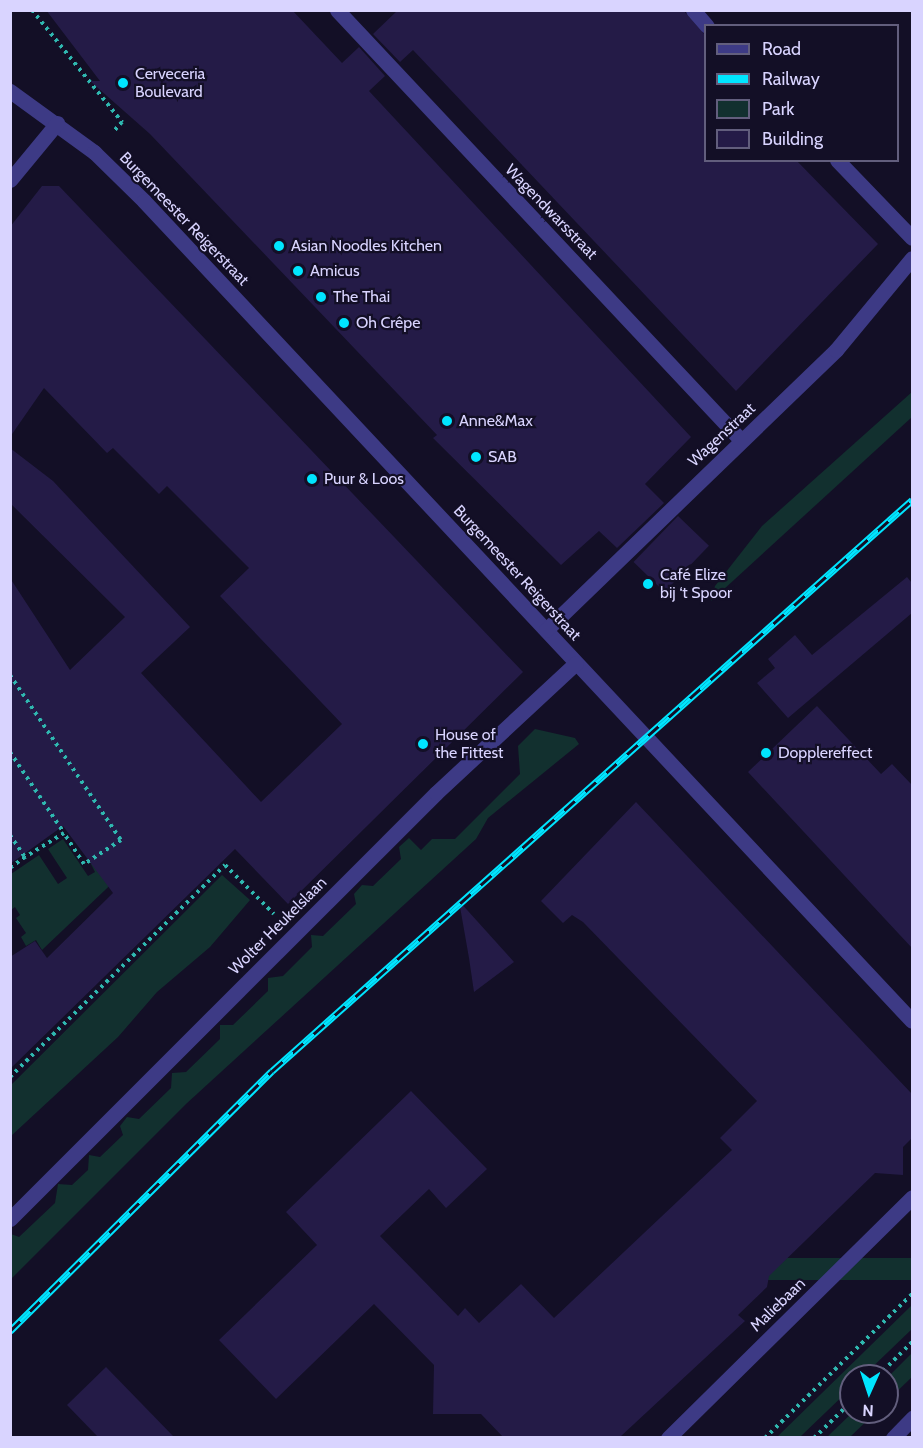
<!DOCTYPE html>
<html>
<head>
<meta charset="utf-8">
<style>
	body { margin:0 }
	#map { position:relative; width:923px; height:1448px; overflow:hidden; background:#130f26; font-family:Cabin,sans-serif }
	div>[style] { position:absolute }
	.green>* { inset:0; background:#12302f; transform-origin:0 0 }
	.building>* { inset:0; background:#241b47; transform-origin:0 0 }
	.path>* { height:4px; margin-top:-2px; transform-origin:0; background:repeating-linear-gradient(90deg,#2fb8b0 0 3px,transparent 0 7.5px) }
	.minor>* { height:15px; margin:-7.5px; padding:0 7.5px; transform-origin:7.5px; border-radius:7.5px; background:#3d3a85 }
	.rail>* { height:7px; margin-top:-3.5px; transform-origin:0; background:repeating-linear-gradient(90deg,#130f26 0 14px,#00e5ff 0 28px); box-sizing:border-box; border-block:2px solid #00e5ff }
	.dots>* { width:16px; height:16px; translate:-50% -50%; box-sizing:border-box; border:3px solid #130f26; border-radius:50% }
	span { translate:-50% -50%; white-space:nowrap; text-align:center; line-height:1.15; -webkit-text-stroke:4.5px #130f26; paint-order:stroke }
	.poi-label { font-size:16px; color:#d9d4ff }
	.left { translate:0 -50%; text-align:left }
	.street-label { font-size:16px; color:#d9d4ff }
	.frame { position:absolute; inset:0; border:12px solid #d9d4ff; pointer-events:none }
	.legend { position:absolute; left:704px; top:24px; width:195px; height:138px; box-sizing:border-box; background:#130f26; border:2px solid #625e7d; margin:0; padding:8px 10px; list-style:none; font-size:18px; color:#d9d4ff }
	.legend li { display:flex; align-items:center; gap:12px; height:30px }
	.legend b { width:30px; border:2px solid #625e7d }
	.north { position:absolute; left:839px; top:1364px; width:60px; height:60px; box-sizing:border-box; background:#130f26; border:2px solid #625e7d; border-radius:50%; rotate:183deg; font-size:16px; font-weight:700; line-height:24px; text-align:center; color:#d9d4ff }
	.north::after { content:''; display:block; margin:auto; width:21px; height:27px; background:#00e5ff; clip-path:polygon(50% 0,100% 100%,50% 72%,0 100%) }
</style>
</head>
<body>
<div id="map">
	<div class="green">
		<div style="clip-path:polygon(912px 392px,912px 417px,711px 601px,715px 586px,762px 526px)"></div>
		<div style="clip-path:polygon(535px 729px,575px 738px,579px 744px,488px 818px,476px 839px,186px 1104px,11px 1279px,11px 1234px,19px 1237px,55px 1203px,58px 1184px,72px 1185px,88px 1170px,89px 1155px,100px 1157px,123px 1135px,120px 1126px,127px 1117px,139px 1119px,171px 1088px,172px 1073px,186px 1072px,220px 1039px,220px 1025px,233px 1025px,268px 991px,268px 978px,283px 976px,312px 947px,311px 935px,323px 936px,356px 904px,354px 894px,362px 885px,373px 886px,401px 859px,399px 847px,409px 838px,421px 850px,432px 839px,455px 839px,520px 774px,518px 746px)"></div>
		<div style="clip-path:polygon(63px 839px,88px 876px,95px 872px,91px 864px,125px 841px,145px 852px,42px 950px,36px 940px,26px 946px,21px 937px,26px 933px,16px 918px,20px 915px,15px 907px,11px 910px,11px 874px,39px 855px,58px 884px,67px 878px,48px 849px)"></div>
		<div style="clip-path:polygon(222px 875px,250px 900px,210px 947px,157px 992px,118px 1037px,11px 1136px,11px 1085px)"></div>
		<div style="left:912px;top:1258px;width:22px;height:257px;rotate:90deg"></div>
		<div style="clip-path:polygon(912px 1305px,912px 1329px,863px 1376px,851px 1376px,851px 1388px,800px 1437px,777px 1437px)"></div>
		<div style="clip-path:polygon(912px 1353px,912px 1377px,887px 1401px,887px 1378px)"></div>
		<div style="clip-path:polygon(853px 1412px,876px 1412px,850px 1437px,827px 1437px)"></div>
	</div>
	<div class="building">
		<div style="clip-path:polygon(46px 10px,292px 10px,342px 63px,359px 47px,385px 76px,369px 91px,691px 437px,645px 484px,664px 503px,617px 548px,599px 531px,561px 565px,433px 438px,437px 435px,150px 134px,90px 81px,100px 81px)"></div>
		<div style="clip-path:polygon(398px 10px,683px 10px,705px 35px,705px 160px,796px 160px,878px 244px,736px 391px,413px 50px,400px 62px,373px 34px)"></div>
		<div style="clip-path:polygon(42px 186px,59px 186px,523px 672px,288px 904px,235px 849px,10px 1069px,10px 957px,35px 941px,47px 958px,113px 893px,63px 826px,10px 864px,10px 578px,70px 670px,125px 617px,10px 503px,10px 448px,53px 481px,190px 627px,141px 673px,261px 802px,342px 724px,220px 596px,249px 568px,167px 486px,159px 494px,113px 448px,107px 453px,44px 388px,10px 437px,10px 227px)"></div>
		<div style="left:678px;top:516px;width:43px;height:64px;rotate:44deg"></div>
		<div style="clip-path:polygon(907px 577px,912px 583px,912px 613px,788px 718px,757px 683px,775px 668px,768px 659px,795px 635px,812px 655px)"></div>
		<div style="clip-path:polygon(817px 706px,881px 774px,892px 764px,912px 785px,912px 948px,748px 772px)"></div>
		<div style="clip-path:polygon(636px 802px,912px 1094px,912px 1138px,903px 1147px,903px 1175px,875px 1173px,769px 1276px,767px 1287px,738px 1315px,745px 1321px,620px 1437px,503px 1437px,481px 1414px,433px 1414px,434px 1365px,374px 1304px,276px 1399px,219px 1340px,317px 1245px,286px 1212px,411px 1091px,487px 1169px,446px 1208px,429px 1189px,380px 1236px,458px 1316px,465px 1308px,479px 1323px,521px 1284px,554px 1318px,732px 1150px,720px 1138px,757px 1101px,583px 922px,572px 915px,563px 923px,541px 901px)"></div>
		<div style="clip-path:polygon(459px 901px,514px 962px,474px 992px,469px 958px)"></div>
		<div style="clip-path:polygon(106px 1367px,174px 1437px,98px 1437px,67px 1405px)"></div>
	</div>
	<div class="path">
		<div style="left:32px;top:10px;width:144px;rotate:51.2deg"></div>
		<div style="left:122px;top:122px;width:13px;rotate:132deg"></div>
		<div style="left:10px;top:675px;width:199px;rotate:56.1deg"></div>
		<div style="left:121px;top:840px;width:44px;rotate:147deg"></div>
		<div style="left:84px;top:864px;width:37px;rotate:-123deg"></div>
		<div style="left:10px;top:752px;width:97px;rotate:56.3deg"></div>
		<div style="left:64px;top:833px;width:46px;rotate:148.4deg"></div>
		<div style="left:10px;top:835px;width:27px;rotate:56deg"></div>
		<div style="left:25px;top:857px;width:19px;rotate:144deg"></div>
		<div style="left:10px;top:1077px;width:302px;rotate:-44.6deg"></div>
		<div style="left:225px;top:865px;width:69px;rotate:45deg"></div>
		<div style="left:878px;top:1376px;width:48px;rotate:-45deg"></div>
		<div style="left:765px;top:1438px;width:206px;rotate:-44.4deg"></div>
		<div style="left:814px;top:1438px;width:52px;rotate:-44.2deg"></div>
	</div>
	<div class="minor">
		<div style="left:337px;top:10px;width:589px;rotate:46.79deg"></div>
		<div style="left:693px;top:10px;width:21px;rotate:49deg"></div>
		<div style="left:10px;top:91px;width:104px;rotate:36deg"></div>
		<div style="left:94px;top:152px;width:70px;rotate:44.4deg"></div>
		<div style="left:144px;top:201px;width:1123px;rotate:46.88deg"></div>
		<div style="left:837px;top:160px;width:108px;rotate:46.1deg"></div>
		<div style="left:10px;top:180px;width:74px;rotate:-50.5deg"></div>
		<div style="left:546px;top:630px;width:403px;rotate:-44deg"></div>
		<div style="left:836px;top:350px;width:119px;rotate:-50.4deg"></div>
		<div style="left:10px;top:1219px;width:602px;rotate:-45deg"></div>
		<div style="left:436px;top:793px;width:191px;rotate:-42.9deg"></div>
		<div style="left:668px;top:1438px;width:343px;rotate:-44.6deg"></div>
		<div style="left:893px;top:1438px;width:28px;rotate:-46deg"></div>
	</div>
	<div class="rail">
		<div style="left:10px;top:1331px;width:369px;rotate:-44.8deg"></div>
		<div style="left:272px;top:1071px;width:858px;rotate:-41.74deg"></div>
	</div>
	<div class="dots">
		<div style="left:123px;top:83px;background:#00e5ff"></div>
		<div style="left:279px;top:246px;background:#00e5ff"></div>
		<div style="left:298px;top:271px;background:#00e5ff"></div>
		<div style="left:321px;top:297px;background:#00e5ff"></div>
		<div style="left:344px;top:323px;background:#00e5ff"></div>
		<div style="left:447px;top:421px;background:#00e5ff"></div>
		<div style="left:476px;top:457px;background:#00e5ff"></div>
		<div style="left:312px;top:479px;background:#00e5ff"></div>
		<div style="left:648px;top:584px;background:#00e5ff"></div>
		<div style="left:423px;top:744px;background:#00e5ff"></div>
		<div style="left:766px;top:753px;background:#00e5ff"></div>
	</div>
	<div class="poi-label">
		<span class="left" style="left:135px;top:83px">Cerveceria<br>Boulevard</span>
		<span class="left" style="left:291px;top:246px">Asian Noodles Kitchen</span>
		<span class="left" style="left:310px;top:271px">Amicus</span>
		<span class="left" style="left:333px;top:297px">The Thai</span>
		<span class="left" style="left:356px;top:323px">Oh Crêpe</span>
		<span class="left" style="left:459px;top:421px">Anne&amp;Max</span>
		<span class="left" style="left:488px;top:457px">SAB</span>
		<span class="left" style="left:324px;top:479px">Puur &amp; Loos</span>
		<span class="left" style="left:660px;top:584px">Café Elize<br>bij ‘t Spoor</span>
		<span class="left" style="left:435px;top:744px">House of<br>the Fittest</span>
		<span class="left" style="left:778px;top:753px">Dopplereffect</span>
	</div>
	<div class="street-label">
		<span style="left:551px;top:212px;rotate:46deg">Wagendwarsstraat</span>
		<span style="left:184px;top:219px;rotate:46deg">Burgemeester Reigerstraat</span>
		<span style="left:722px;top:435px;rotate:-43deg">Wagenstraat</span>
		<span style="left:517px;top:573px;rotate:47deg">Burgemeester Reigerstraat</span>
		<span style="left:278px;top:926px;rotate:-45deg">Wolter Heukelslaan</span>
		<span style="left:778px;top:1305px;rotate:-44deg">Maliebaan</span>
	</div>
	<div class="frame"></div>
	<ul class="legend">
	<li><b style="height:8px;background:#3d3a85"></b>Road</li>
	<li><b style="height:8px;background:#00e5ff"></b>Railway</li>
	<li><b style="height:16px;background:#12302f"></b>Park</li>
	<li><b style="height:16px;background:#241b47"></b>Building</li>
	</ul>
	<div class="north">N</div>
</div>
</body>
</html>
